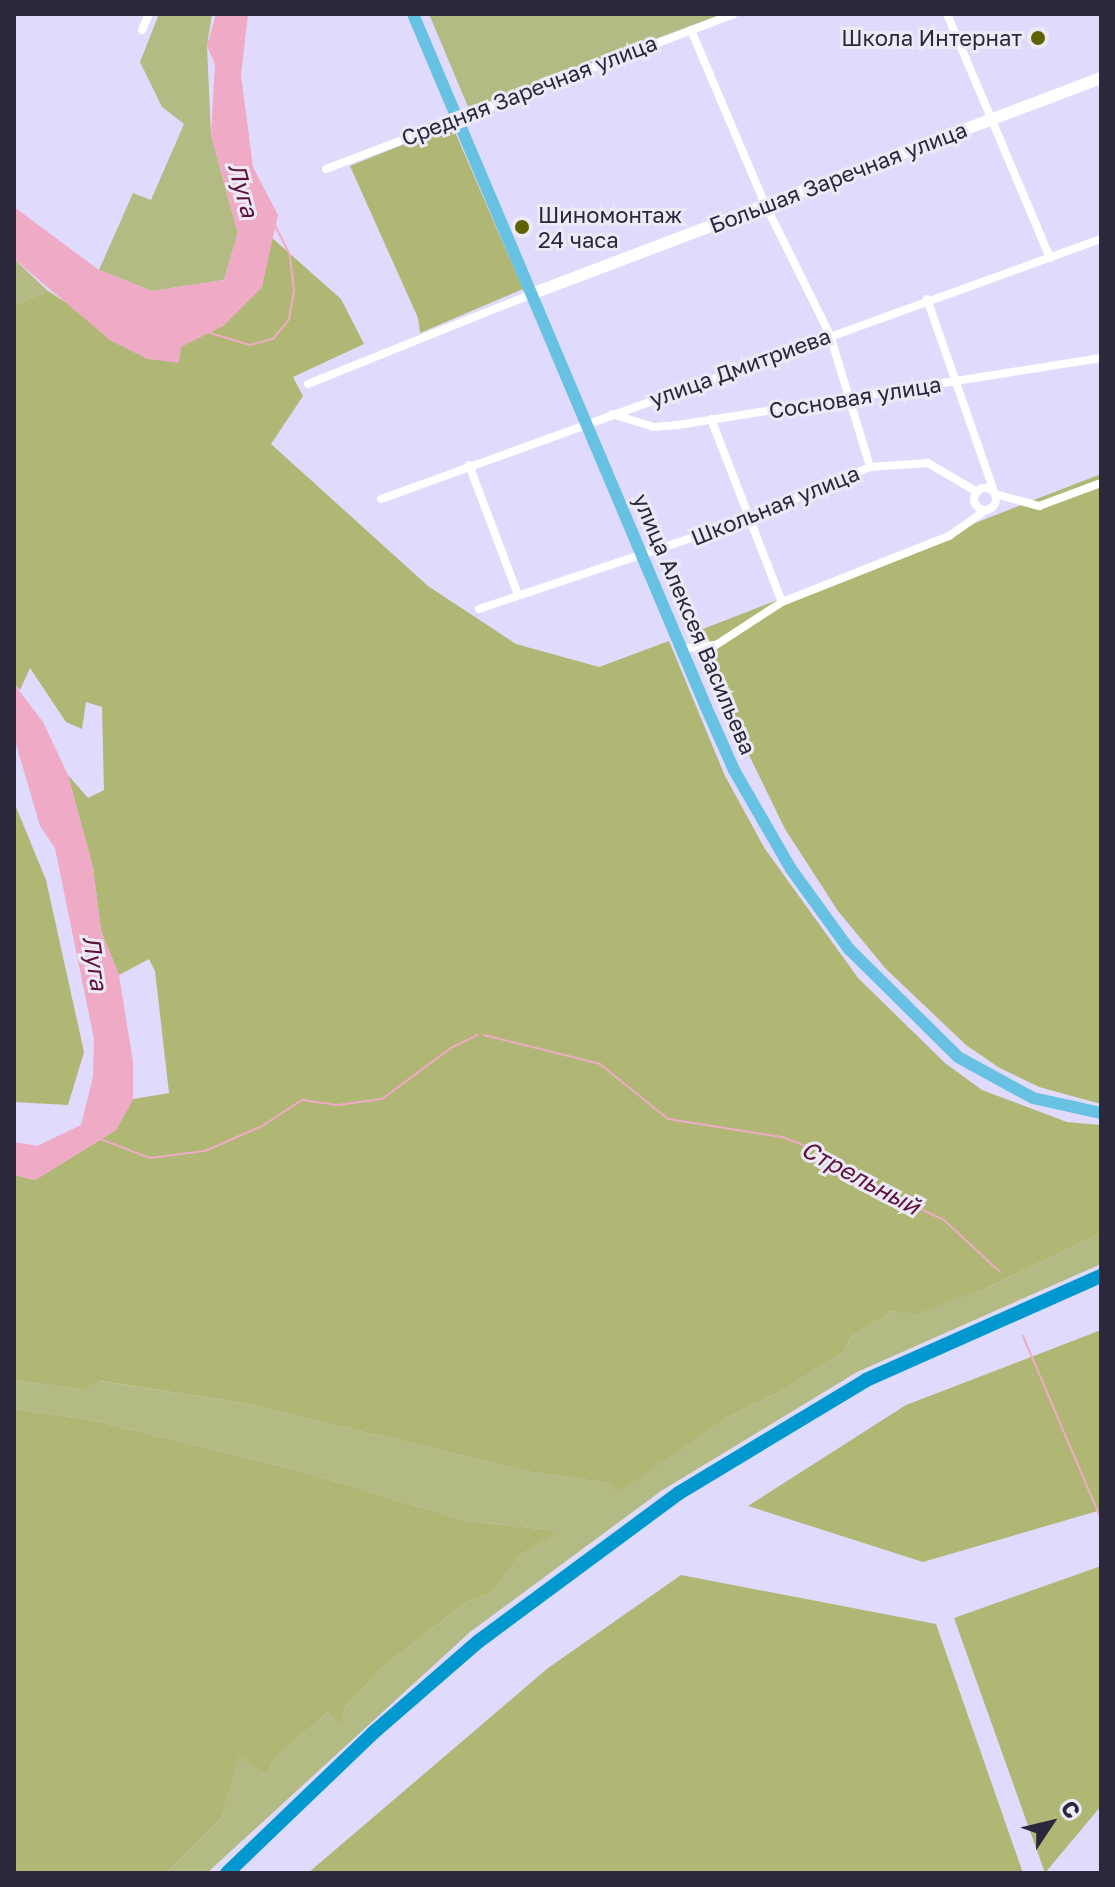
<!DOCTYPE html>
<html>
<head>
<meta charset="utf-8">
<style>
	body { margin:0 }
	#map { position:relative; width:1115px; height:1887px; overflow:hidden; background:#e0dafc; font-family:"Golos Text",sans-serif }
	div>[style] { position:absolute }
	.green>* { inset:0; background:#b4ba83 }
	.forest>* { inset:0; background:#b0b775 }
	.water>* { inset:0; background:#efaac6 }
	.stream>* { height:2px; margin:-1px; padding:0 1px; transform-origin:1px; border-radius:1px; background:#efaac6 }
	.street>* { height:8px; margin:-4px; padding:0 4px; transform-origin:4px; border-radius:4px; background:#fff }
	.street>.ring { margin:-4px; padding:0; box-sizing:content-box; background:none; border:8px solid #fff; border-radius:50% }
	.secondary>* { height:12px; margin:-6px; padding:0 6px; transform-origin:6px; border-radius:6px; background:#fff }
	.primary>* { height:12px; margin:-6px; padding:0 6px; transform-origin:6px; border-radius:6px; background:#66c1e2 }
	.highway>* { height:14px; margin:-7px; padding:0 7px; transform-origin:7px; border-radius:7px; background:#0098cf }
	.dots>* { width:22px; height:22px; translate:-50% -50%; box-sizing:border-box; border:4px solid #eceaf6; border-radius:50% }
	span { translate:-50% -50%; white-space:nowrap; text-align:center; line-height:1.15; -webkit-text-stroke:6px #eceaf6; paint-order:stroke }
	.poi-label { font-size:22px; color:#2b273c }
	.right { translate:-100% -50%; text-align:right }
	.left { translate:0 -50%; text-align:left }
	.street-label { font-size:22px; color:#2b273c }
	.water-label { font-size:24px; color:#61123c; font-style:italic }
	.frame { position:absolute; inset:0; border:16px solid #2b273c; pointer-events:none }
	.north { position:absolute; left:1011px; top:1783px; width:80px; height:80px; -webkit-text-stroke:6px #eceaf6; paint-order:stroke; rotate:55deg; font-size:22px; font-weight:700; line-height:32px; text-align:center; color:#2b273c }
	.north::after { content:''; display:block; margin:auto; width:28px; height:36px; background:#2b273c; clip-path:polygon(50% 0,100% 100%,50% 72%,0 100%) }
</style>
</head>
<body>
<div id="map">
	<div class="green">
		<div style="clip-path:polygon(159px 14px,212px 14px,207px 46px,211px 135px,238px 233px,224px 280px,152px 291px,99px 270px,133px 193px,151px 200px,184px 124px,162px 107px,140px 62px)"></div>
		<div style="clip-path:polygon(429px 14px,722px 14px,469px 109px)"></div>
		<div style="clip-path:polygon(14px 259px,17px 262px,48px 291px,14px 305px)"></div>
		<div style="clip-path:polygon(1101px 1233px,1101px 1264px,857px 1372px,661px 1491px,470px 1632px,207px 1873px,166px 1873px,222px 1817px,239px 1755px,267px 1774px,276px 1757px,328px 1712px,340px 1724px,346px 1706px,383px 1667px,465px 1603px,492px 1593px,520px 1555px,558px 1531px,466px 1521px,304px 1472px,88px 1419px,14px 1409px,14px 1380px,83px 1390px,99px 1381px,243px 1403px,531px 1472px,609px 1483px,618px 1491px,728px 1417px,782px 1391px,843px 1352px,851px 1337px,892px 1311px,916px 1313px,989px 1287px)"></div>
	</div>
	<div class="forest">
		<div style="clip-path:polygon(452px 125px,523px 289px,420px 333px,418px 318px,350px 166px)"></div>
		<div style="clip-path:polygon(271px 237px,341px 299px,364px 344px,293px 377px,303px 396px,271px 444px,428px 586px,516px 644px,599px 667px,669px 641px,725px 776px,765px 849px,858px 978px,945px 1063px,982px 1090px,1067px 1122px,1101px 1125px,1101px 1233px,989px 1287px,916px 1314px,892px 1311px,851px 1337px,843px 1352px,782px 1391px,728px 1417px,618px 1492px,609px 1483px,531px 1472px,243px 1403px,100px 1381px,83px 1390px,14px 1380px,14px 1175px,35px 1180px,116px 1130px,133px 1099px,169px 1093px,155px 971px,149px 959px,119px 975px,101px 931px,93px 868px,68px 775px,88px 798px,104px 790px,102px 707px,86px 702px,82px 729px,66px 722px,30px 668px,20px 690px,14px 684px,14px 305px,48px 291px,87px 316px,110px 340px,148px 359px,223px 326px,262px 287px)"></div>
		<div style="clip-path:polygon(1101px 474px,1101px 1104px,1039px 1087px,998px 1067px,966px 1045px,886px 969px,838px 911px,785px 829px,690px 634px)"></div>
		<div style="clip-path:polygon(14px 802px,46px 880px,84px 1052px,68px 1105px,14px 1102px)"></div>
		<div style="clip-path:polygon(1101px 1330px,1101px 1510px,923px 1562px,748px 1506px,906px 1405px)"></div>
		<div style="clip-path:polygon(14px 1409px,88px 1419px,304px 1472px,466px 1521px,559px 1531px,520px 1555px,492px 1593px,465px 1603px,383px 1667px,346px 1706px,340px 1725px,328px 1712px,276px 1757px,267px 1774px,239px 1756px,222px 1817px,166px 1873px,14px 1873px)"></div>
		<div style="clip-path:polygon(1101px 1566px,1101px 1806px,1045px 1873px,954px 1618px)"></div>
		<div style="clip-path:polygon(681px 1575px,936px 1624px,1023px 1873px,308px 1873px,548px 1668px)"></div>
	</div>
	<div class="water">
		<div style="clip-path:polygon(216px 14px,248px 14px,241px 75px,253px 167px,278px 215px,262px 287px,223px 326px,181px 347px,179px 363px,148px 359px,110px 340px,14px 259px,14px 207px,99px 270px,152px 291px,224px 280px,238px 233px,211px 135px,215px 64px,207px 46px)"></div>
		<div style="clip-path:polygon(14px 684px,43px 722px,68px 775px,93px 868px,101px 931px,119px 975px,133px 1062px,133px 1099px,116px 1130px,35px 1180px,14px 1175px,14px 1142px,37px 1146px,81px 1125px,93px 1077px,94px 1039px,55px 848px,40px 826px,14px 737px)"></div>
	</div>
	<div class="stream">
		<div style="left:210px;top:333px;width:42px;rotate:16.7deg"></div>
		<div style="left:250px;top:345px;width:24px;rotate:-15deg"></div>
		<div style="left:273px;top:339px;width:26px;rotate:-51deg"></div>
		<div style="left:289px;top:319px;width:29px;rotate:-80deg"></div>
		<div style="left:294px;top:290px;width:35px;rotate:-97deg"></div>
		<div style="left:290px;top:255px;width:37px;rotate:-117deg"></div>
		<div style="left:484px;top:1035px;width:120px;rotate:14deg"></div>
		<div style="left:600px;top:1064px;width:87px;rotate:39deg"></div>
		<div style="left:668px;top:1119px;width:115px;rotate:9deg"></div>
		<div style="left:782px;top:1137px;width:43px;rotate:20.6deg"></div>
		<div style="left:822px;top:1152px;width:32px;rotate:44deg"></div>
		<div style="left:845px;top:1174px;width:109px;rotate:24.9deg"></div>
		<div style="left:944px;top:1220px;width:76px;rotate:42.9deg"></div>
		<div style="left:100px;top:1139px;width:53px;rotate:20.8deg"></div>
		<div style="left:150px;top:1158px;width:55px;rotate:-7.3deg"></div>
		<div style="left:205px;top:1151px;width:62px;rotate:-23.7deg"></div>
		<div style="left:262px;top:1126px;width:48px;rotate:-33deg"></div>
		<div style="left:302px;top:1100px;width:36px;rotate:8deg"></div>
		<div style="left:338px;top:1105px;width:44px;rotate:-7.8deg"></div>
		<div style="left:382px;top:1099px;width:86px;rotate:-36.5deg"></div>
		<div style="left:451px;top:1048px;width:30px;rotate:-26deg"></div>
		<div style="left:1023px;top:1336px;width:199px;rotate:66.9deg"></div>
	</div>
	<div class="street">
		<div style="left:947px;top:14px;width:265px;rotate:67.1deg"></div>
		<div style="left:142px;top:30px;width:17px;rotate:-66deg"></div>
		<div style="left:691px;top:30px;width:189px;rotate:67deg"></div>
		<div style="left:765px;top:204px;width:146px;rotate:63.6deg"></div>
		<div style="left:830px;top:335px;width:138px;rotate:73.1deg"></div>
		<div style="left:326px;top:169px;width:436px;rotate:-20.8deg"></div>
		<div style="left:927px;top:299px;width:207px;rotate:70.8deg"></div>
		<div style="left:995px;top:494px;width:46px;rotate:15.3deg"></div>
		<div style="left:1039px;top:506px;width:66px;rotate:-20.4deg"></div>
		<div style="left:308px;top:384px;width:244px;rotate:-21.9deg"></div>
		<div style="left:612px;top:414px;width:44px;rotate:17.2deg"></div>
		<div style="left:654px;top:427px;width:24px;rotate:-5deg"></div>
		<div style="left:678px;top:425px;width:428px;rotate:-9deg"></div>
		<div style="left:711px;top:419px;width:196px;rotate:68.8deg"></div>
		<div style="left:469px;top:465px;width:139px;rotate:69.3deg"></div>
		<div class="ring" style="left:974px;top:488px;width:14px;height:14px"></div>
		<div style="left:381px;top:499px;width:766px;rotate:-19.86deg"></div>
		<div style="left:479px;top:609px;width:284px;rotate:-18.5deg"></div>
		<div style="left:748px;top:519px;width:133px;rotate:-23.1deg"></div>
		<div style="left:870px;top:467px;width:58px;rotate:-3.9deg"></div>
		<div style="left:928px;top:463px;width:57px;rotate:30.6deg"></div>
		<div style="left:681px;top:649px;width:35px;rotate:-7deg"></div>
		<div style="left:716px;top:645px;width:79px;rotate:-33.1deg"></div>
		<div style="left:782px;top:602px;width:180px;rotate:-21.6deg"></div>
		<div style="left:949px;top:536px;width:45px;rotate:-35.1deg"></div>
	</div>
	<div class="secondary">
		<div style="left:534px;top:293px;width:606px;rotate:-20.77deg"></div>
	</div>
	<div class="primary">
		<div style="left:413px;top:14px;width:752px;rotate:67.08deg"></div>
		<div style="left:706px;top:707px;width:69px;rotate:66deg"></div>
		<div style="left:734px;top:770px;width:114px;rotate:60.1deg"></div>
		<div style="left:791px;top:869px;width:99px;rotate:54.1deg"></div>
		<div style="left:849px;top:949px;width:153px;rotate:44.7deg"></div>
		<div style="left:958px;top:1057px;width:85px;rotate:28.7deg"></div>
		<div style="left:1033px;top:1098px;width:70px;rotate:12.4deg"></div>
	</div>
	<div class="highway">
		<div style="left:227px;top:1873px;width:202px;rotate:-43.8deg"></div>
		<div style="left:373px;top:1733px;width:140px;rotate:-41deg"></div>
		<div style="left:479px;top:1641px;width:249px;rotate:-36.5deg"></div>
		<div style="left:679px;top:1493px;width:218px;rotate:-31.1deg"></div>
		<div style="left:866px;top:1380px;width:257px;rotate:-23.9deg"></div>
	</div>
	<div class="dots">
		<div style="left:1038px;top:38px;background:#5e6300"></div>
		<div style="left:522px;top:227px;background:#5e6300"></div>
	</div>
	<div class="poi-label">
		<span class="right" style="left:1022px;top:38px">Школа Интернат</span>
		<span class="left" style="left:538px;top:227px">Шиномонтаж<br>24 часа</span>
	</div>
	<div class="street-label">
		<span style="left:529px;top:90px;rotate:-21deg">Средняя Заречная улица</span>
		<span style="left:838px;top:177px;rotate:-21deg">Большая Заречная улица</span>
		<span style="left:740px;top:367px;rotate:-20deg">улица Дмитриева</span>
		<span style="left:855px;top:397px;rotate:-9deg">Сосновая улица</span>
		<span style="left:775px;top:505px;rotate:-22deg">Школьная улица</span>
		<span style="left:695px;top:624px;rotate:67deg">улица Алексея Васильева</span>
	</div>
	<div class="water-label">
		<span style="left:244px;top:190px;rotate:75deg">Луга</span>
		<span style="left:96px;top:963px;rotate:81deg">Луга</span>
		<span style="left:861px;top:1177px;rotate:28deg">Стрельный</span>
	</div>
	<div class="frame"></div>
	<div class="north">С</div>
</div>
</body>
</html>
